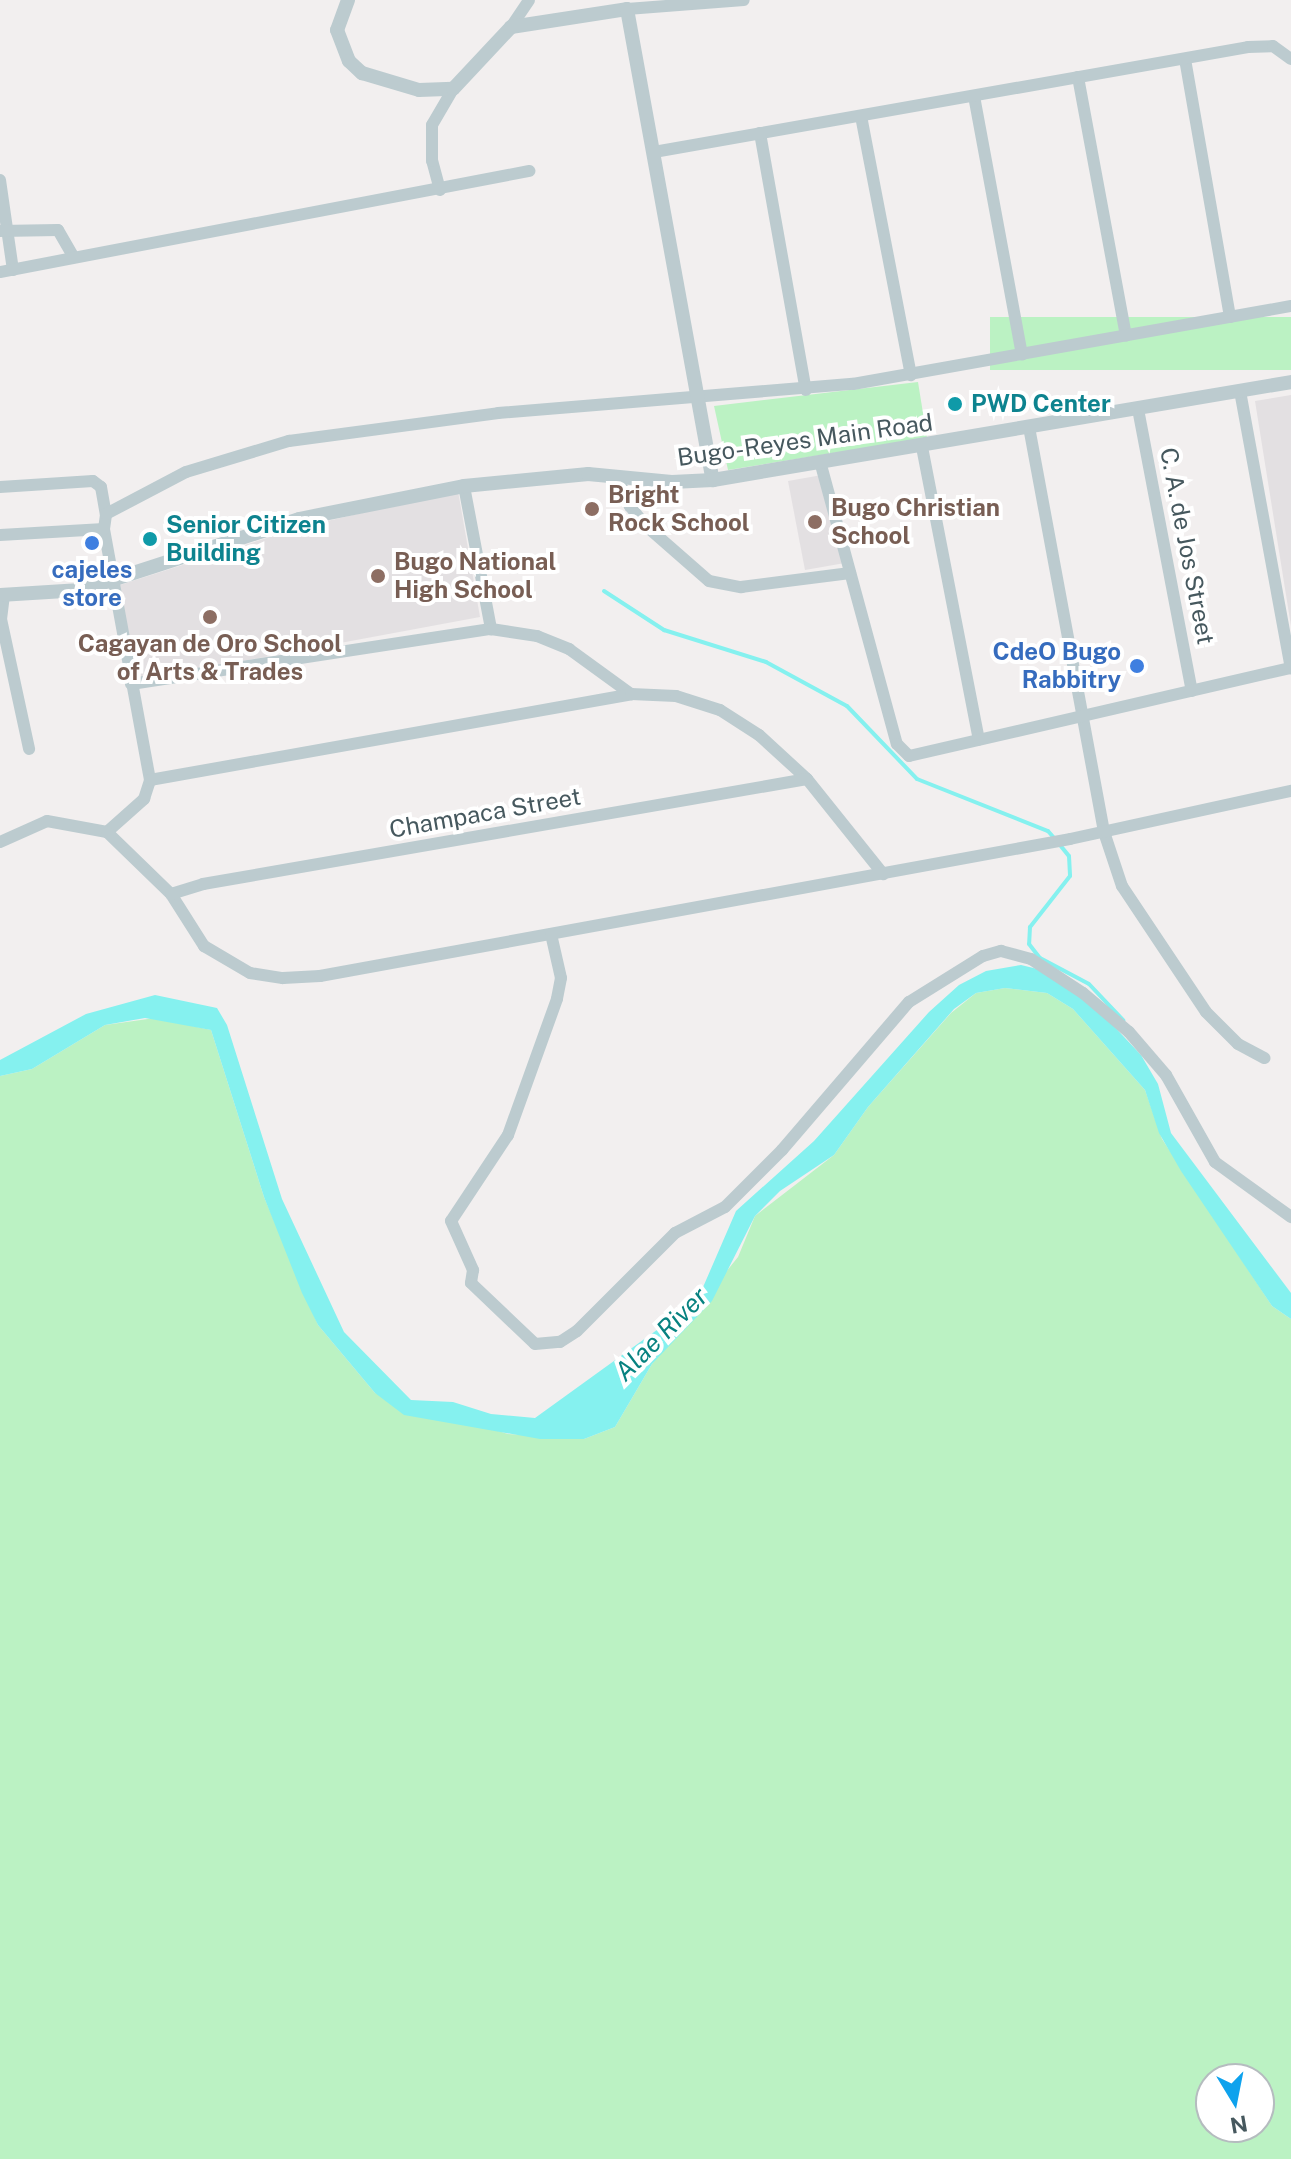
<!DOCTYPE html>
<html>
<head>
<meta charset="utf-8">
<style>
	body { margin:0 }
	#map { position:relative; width:1291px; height:2159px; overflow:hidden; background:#f2efef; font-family:"Public Sans",sans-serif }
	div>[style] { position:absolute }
	.education>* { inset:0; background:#e3e0e2 }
	.green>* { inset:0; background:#bbf2c3; transform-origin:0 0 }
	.water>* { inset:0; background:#85f1ef }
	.stream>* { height:4px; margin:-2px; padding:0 2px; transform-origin:2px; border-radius:2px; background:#85f1ef }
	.minor>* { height:12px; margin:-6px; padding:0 6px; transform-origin:6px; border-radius:6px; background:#bccbcf }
	.tertiary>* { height:14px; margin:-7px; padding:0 7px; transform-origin:7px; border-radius:7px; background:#bccbcf }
	.dots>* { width:22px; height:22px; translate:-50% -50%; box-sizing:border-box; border:4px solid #fff; border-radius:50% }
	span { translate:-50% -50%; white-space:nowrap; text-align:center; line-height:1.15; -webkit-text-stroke:8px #fff; paint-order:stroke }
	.culture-label { font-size:24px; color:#0d838f; font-weight:700 }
	.left { translate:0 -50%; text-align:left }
	.street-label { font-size:24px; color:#46585e }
	.education-label { font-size:24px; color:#785e54; font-weight:700 }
	.shop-label { font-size:24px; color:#366cbe; font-weight:700 }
	.right { translate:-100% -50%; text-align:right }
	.water-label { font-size:26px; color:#078280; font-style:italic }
	.north { position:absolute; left:1195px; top:2063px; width:80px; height:80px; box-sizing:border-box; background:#fff; border:2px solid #b5bcbf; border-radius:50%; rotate:170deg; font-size:22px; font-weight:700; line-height:32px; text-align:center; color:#46585e }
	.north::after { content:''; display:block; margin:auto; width:28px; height:36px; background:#0ea2ed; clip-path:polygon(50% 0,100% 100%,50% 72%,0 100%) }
</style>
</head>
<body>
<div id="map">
	<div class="education">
		<div style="clip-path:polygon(1291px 395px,1291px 626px,1255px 401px)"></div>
		<div style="clip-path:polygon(822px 475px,845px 563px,805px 570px,788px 481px)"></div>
		<div style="clip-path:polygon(458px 491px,480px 617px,135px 681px,120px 585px,301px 527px)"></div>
	</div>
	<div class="green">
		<div style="left:1291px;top:317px;width:53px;height:301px;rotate:90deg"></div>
		<div style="clip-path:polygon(918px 382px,927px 438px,728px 470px,714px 406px)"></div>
		<div style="clip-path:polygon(evenodd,1005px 988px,1047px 993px,1073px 1009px,1145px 1090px,1162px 1139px,1272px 1306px,1291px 1319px,1291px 2159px,0 2159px,0 1076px,32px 1069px,105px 1025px,155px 1018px,211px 1030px,264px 1197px,318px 1325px,375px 1393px,508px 1434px,584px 1439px,615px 1427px,652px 1364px,738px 1257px,755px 1216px,834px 1155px,868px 1107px,951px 1013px,976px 993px,1005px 988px,1211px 2079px,1259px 2079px,1259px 2127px,1211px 2127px,1211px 2079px)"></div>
	</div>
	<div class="water">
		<div style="clip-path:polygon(1021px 965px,1054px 973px,1079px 989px,1141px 1055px,1158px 1084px,1171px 1133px,1291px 1293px,1291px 1319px,1272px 1306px,1181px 1171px,1159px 1133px,1145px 1090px,1073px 1009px,1047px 993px,1005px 988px,976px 993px,954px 1009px,868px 1107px,834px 1155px,780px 1191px,755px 1216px,712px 1301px,652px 1364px,615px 1427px,584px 1439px,540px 1439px,404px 1415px,375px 1393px,318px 1325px,302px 1293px,264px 1197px,211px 1030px,145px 1018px,105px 1025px,32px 1069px,0 1076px,0 1060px,86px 1014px,155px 995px,217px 1008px,227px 1025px,282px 1199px,344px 1332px,411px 1400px,453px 1402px,491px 1414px,535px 1418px,697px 1301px,736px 1211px,814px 1141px,929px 1012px,959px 985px,986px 971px)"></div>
	</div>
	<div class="stream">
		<div style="left:604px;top:591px;width:72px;rotate:33deg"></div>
		<div style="left:664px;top:630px;width:107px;rotate:17.4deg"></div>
		<div style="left:766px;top:662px;width:92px;rotate:28.5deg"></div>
		<div style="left:847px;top:706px;width:101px;rotate:46.2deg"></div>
		<div style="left:917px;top:779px;width:141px;rotate:21.7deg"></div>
		<div style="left:1048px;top:831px;width:9px;rotate:49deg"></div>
		<div style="left:1060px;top:845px;width:14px;rotate:51deg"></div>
		<div style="left:1069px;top:856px;width:20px;rotate:87deg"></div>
		<div style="left:1070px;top:876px;width:65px;rotate:128.1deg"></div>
		<div style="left:1030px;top:927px;width:17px;rotate:93deg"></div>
		<div style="left:1029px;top:944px;width:18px;rotate:52deg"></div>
		<div style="left:1040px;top:958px;width:55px;rotate:28deg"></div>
		<div style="left:1089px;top:984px;width:50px;rotate:46.6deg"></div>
	</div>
	<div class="minor">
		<div style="left:627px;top:9px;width:117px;rotate:-4.4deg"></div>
		<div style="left:511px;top:27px;width:32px;rotate:-56deg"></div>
		<div style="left:1185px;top:59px;width:262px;rotate:80.1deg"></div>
		<div style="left:1078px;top:77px;width:263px;rotate:79.5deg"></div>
		<div style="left:974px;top:96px;width:263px;rotate:79.5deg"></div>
		<div style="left:861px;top:116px;width:264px;rotate:79.1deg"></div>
		<div style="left:760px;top:133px;width:261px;rotate:79.9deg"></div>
		<div style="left:654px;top:152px;width:603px;rotate:-10.02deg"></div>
		<div style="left:1248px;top:47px;width:25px;rotate:-2deg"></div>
		<div style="left:1273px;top:46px;width:22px;rotate:36deg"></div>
		<div style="left:0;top:180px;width:91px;rotate:81.8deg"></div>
		<div style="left:440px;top:190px;width:30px;rotate:-105deg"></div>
		<div style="left:432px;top:161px;width:36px;rotate:-90deg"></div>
		<div style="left:432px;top:125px;width:42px;rotate:-59.7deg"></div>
		<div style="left:0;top:231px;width:58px;rotate:-1deg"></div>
		<div style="left:58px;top:230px;width:30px;rotate:60deg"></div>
		<div style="left:0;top:272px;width:539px;rotate:-10.81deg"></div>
		<div style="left:1240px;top:391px;width:282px;rotate:79.6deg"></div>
		<div style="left:1138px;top:409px;width:287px;rotate:79.2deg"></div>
		<div style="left:1029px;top:427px;width:412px;rotate:79.5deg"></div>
		<div style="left:1104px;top:832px;width:57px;rotate:71.6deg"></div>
		<div style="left:1122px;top:886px;width:151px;rotate:56.3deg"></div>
		<div style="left:1206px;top:1012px;width:45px;rotate:45deg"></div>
		<div style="left:1238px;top:1044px;width:30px;rotate:28deg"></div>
		<div style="left:922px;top:447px;width:298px;rotate:79deg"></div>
		<div style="left:821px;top:465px;width:289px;rotate:74.8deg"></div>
		<div style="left:897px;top:744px;width:17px;rotate:45deg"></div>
		<div style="left:909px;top:756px;width:392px;rotate:-13deg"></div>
		<div style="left:617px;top:476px;width:33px;rotate:67deg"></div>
		<div style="left:630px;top:506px;width:24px;rotate:52deg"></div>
		<div style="left:645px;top:525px;width:85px;rotate:41.2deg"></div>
		<div style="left:709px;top:581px;width:33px;rotate:11deg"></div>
		<div style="left:741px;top:587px;width:110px;rotate:-7.3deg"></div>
		<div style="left:464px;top:486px;width:146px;rotate:79.3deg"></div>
		<div style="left:0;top:487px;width:93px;rotate:-3.7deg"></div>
		<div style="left:93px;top:481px;width:10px;rotate:37deg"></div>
		<div style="left:101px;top:487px;width:27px;rotate:80deg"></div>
		<div style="left:0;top:535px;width:104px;rotate:-3.3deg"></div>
		<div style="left:4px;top:595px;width:24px;rotate:97deg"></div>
		<div style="left:1px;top:619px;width:133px;rotate:77.8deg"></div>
		<div style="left:131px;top:684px;width:364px;rotate:-8.7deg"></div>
		<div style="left:491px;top:629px;width:47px;rotate:8.7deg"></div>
		<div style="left:537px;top:636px;width:35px;rotate:22deg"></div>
		<div style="left:569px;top:649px;width:77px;rotate:36deg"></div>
		<div style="left:150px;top:780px;width:255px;rotate:-100.4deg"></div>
		<div style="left:104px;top:529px;width:15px;rotate:-82deg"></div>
		<div style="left:106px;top:514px;width:90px;rotate:-27.7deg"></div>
		<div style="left:186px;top:472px;width:108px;rotate:-16.8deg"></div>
		<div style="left:289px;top:441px;width:211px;rotate:-7.6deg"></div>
		<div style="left:498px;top:413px;width:356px;rotate:-4.7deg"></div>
		<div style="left:853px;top:384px;width:445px;rotate:-10.1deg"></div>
		<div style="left:107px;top:832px;width:50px;rotate:-41.7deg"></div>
		<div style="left:144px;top:799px;width:20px;rotate:-72deg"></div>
		<div style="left:150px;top:780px;width:489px;rotate:-10.1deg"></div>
		<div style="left:631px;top:694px;width:45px;rotate:2.5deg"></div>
		<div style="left:676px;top:696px;width:46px;rotate:17.7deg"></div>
		<div style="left:720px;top:710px;width:46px;rotate:32.7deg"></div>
		<div style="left:759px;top:735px;width:65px;rotate:42.5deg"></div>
		<div style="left:807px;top:779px;width:122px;rotate:51.3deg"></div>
		<div style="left:0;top:842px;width:51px;rotate:-24.1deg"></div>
		<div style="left:47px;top:821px;width:61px;rotate:10.4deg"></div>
		<div style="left:107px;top:832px;width:89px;rotate:44.1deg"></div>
		<div style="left:171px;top:894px;width:62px;rotate:57.6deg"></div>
		<div style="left:204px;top:946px;width:53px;rotate:30.4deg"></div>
		<div style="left:250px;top:973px;width:33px;rotate:9deg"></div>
		<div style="left:283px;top:978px;width:37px;rotate:-3deg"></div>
		<div style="left:320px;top:976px;width:762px;rotate:-10.35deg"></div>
		<div style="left:1070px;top:839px;width:226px;rotate:-12.3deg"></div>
		<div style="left:171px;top:894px;width:34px;rotate:-17deg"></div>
		<div style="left:203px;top:884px;width:613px;rotate:-9.86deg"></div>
		<div style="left:551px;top:934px;width:45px;rotate:77.2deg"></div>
		<div style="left:561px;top:978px;width:21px;rotate:101deg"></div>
		<div style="left:557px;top:999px;width:145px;rotate:109.8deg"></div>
		<div style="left:508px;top:1135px;width:103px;rotate:123.5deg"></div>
		<div style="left:451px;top:1221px;width:54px;rotate:65.8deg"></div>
		<div style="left:473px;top:1270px;width:13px;rotate:99deg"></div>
		<div style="left:471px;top:1283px;width:88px;rotate:43.6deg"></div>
		<div style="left:535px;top:1344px;width:25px;rotate:-5deg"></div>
		<div style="left:560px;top:1342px;width:20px;rotate:-33deg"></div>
		<div style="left:577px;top:1331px;width:139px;rotate:-45deg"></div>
		<div style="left:675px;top:1233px;width:56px;rotate:-27.5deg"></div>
		<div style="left:725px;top:1207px;width:81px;rotate:-45deg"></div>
		<div style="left:782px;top:1150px;width:195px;rotate:-49.4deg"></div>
		<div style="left:909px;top:1002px;width:87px;rotate:-31.9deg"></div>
		<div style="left:983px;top:956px;width:19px;rotate:-16deg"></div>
		<div style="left:1001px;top:951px;width:31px;rotate:15deg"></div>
		<div style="left:1031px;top:959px;width:62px;rotate:33.2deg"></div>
		<div style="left:1083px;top:993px;width:60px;rotate:40.3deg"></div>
		<div style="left:1129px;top:1032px;width:57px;rotate:49.3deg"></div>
		<div style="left:1166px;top:1075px;width:100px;rotate:60.6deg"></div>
		<div style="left:1215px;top:1162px;width:94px;rotate:35.9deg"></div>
	</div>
	<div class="tertiary">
		<div style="left:348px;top:0;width:32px;rotate:110deg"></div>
		<div style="left:337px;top:30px;width:33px;rotate:69deg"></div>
		<div style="left:349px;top:61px;width:18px;rotate:43deg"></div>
		<div style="left:362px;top:73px;width:59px;rotate:16.6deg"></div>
		<div style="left:419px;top:90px;width:34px;rotate:-2deg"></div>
		<div style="left:453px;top:89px;width:85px;rotate:-46.9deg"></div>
		<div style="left:511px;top:27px;width:117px;rotate:-8.8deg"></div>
		<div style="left:627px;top:9px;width:479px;rotate:79.7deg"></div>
		<div style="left:0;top:595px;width:81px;rotate:-3.5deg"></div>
		<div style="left:81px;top:590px;width:229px;rotate:-18deg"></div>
		<div style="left:299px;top:519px;width:168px;rotate:-11.3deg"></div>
		<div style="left:464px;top:486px;width:125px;rotate:-5.5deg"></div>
		<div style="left:588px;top:474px;width:84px;rotate:5.4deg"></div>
		<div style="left:672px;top:482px;width:41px;rotate:-2.8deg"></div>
		<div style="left:713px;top:480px;width:586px;rotate:-9.62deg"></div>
	</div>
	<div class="dots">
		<div style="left:955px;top:404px;background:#0f9aa8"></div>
		<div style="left:592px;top:509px;background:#8d6e63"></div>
		<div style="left:815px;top:522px;background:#8d6e63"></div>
		<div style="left:150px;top:539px;background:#0f9aa8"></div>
		<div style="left:92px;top:543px;background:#3f7fe0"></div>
		<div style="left:378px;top:576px;background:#8d6e63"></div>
		<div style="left:210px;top:617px;background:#8d6e63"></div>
		<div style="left:1137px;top:666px;background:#3f7fe0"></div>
	</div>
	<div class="culture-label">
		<span class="left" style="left:971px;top:404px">PWD Center</span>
		<span class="left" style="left:166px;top:539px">Senior Citizen<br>Building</span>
	</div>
	<div class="street-label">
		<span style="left:805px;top:440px;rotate:-8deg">Bugo-Reyes Main Road</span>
		<span style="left:1187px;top:546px;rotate:79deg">C. A. de Jos Street</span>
		<span style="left:485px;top:813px;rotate:-10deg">Champaca Street</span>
	</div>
	<div class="education-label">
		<span class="left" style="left:608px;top:509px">Bright<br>Rock School</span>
		<span class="left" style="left:831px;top:522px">Bugo Christian<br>School</span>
		<span class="left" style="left:394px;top:576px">Bugo National<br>High School</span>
		<span style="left:210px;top:658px">Cagayan de Oro School<br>of Arts &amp; Trades</span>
	</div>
	<div class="shop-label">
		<span style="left:92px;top:584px">cajeles<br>store</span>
		<span class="right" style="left:1121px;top:666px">CdeO Bugo<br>Rabbitry</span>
	</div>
	<div class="water-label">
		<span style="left:661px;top:1334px;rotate:-45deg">Alae River</span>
	</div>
	<div class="north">N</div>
</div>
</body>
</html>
